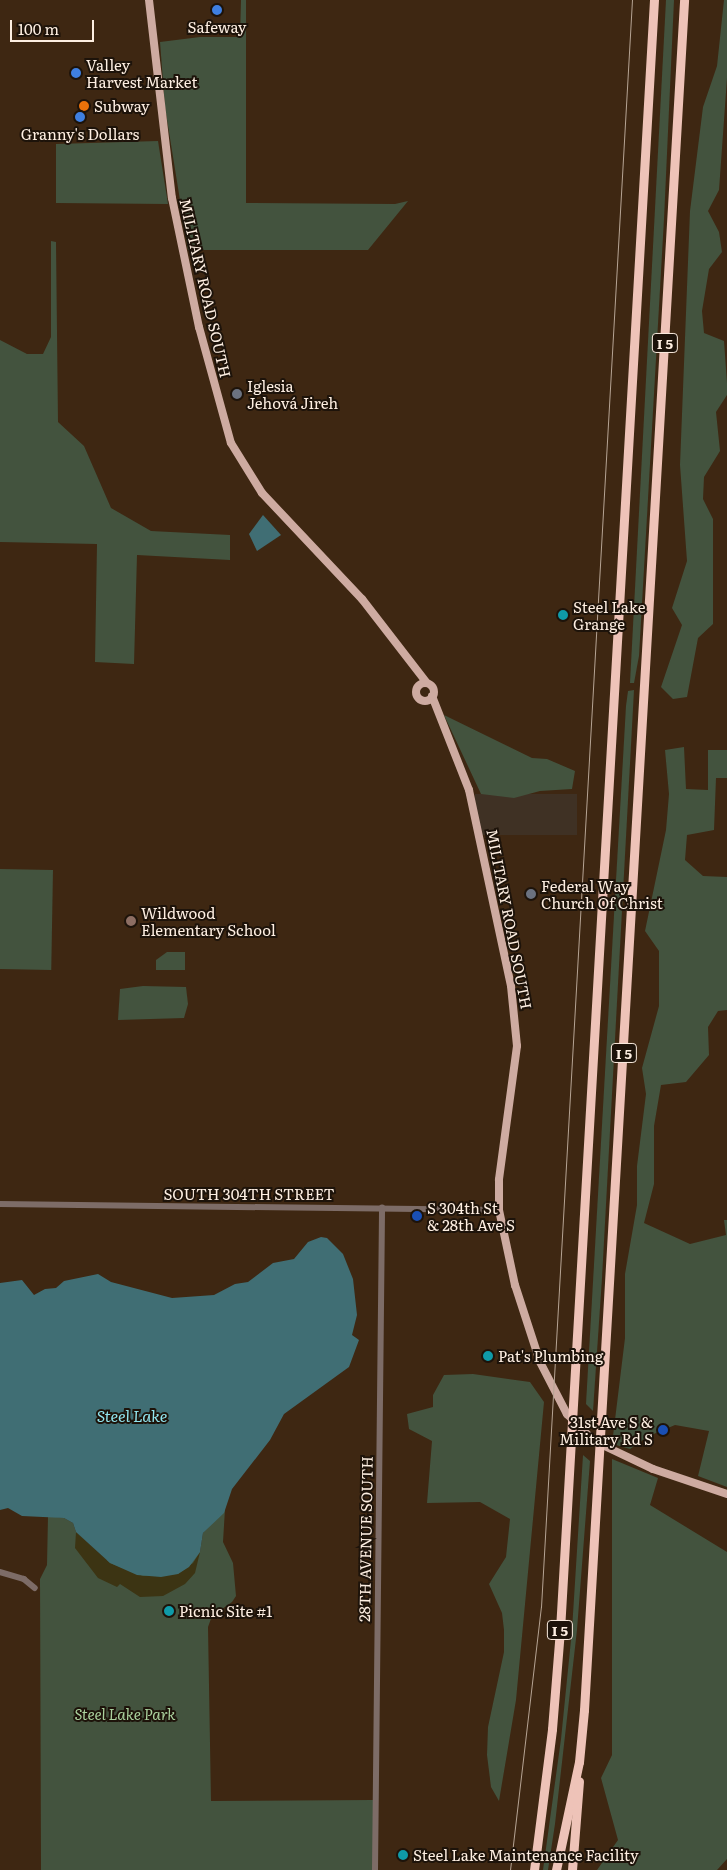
<!DOCTYPE html>
<html>
<head>
<meta charset="utf-8">
<style>
	body { margin:0 }
	#map { position:relative; width:727px; height:1870px; overflow:hidden; background:#3e2712; font-family:Literata,serif }
	div>[style] { position:absolute }
	.industrial>* { inset:0; background:#3f3124; transform-origin:0 0 }
	.green>* { inset:0; background:#43533e; transform-origin:0 0 }
	.sand>* { inset:0; background:#3c3413 }
	.water>* { inset:0; background:#406e74 }
	.minor>* { height:5.5px; margin:-2.75px; padding:0 2.75px; transform-origin:2.75px; border-radius:2.75px; background:#7d6c67 }
	.major>* { height:8px; margin:-4px; padding:0 4px; transform-origin:4px; border-radius:4px; background:#ceaba1 }
	.major>.ring { margin:-4px; padding:0; box-sizing:content-box; background:none; border:8px solid #ceaba1; border-radius:50% }
	.highway>* { height:9px; margin:-4.5px; padding:0 4.5px; transform-origin:4.5px; border-radius:4.5px; background:#eec3b8 }
	.tram>* { height:1px; margin:-0.5px; padding:0 0.5px; transform-origin:0.5px; border-radius:0.5px; background:#b6a494 }
	.dots>* { width:14px; height:14px; translate:-50% -50%; box-sizing:border-box; border:2px solid #1d130a; border-radius:50% }
	span { translate:-50% -50%; white-space:nowrap; text-align:center; line-height:1.15; -webkit-text-stroke:4px #1d130a; paint-order:stroke }
	.shield-label span { padding:1px 4px; background:#1d130a; border:1px solid; border-radius:4px; -webkit-text-stroke-width:0 }
	.shield-label { font-size:14px; color:#feefe2; font-weight:700 }
	.poi-label { font-size:15px; color:#feefe2 }
	.left { translate:0 -50%; text-align:left }
	.right { translate:-100% -50%; text-align:right }
	.street-label { font-size:15px; color:#feefe2 }
	.park-label { font-size:15px; color:#abd29e; font-style:italic }
	.water-label { font-size:16px; color:#92e5ef; font-style:italic }
	.scale { position:absolute; left:10px; top:20px; width:84px; height:22px; box-sizing:border-box; border:2px solid #feefe2; border-top:0; padding-left:6px; font-size:15px; line-height:18px; white-space:nowrap; color:#feefe2; -webkit-text-stroke:4px #1d130a; paint-order:stroke }
</style>
</head>
<body>
<div id="map">
	<div class="industrial">
		<div style="left:475px;top:794px;width:102px;height:41px"></div>
	</div>
	<div class="green">
		<div style="clip-path:polygon(241px 0,246px 0,246px 203px,395px 204px,408px 201px,368px 250px,188px 250px,165px 107px,160px 42px,200px 37px,240px 37px)"></div>
		<div style="clip-path:polygon(666px 0,674px 0,664px 219px,639px 656px,634px 683px,630px 683px)"></div>
		<div style="clip-path:polygon(724px 0,727px 0,727px 78px,719px 190px,708px 211px,719px 232px,722px 252px,709px 269px,702px 311px,704px 333px,724px 341px,727px 383px,727px 395px,716px 412px,720px 451px,704px 477px,703px 499px,713px 519px,713px 624px,698px 638px,687px 697px,673px 699px,661px 687px,682px 625px,672px 608px,687px 561px,680px 465px,690px 211px,703px 107px,717px 66px)"></div>
		<div style="clip-path:polygon(158px 141px,168px 204px,56px 203px,56px 144px)"></div>
		<div style="clip-path:polygon(51px 241px,56px 242px,58px 422px,84px 446px,111px 508px,151px 531px,230px 535px,230px 560px,137px 555px,134px 664px,95px 662px,97px 544px,0 542px,0 340px,27px 354px,43px 354px,51px 337px)"></div>
		<div style="clip-path:polygon(634px 690px,602px 1278px,593px 1411px,586px 1404px,626px 706px,628px 691px)"></div>
		<div style="clip-path:polygon(444px 715px,532px 758px,547px 759px,575px 771px,572px 789px,540px 791px,514px 798px,481px 794px)"></div>
		<div style="clip-path:polygon(684px 747px,686px 789px,708px 790px,708px 750px,727px 750px,727px 778px,716px 778px,714px 830px,687px 835px,685px 860px,703px 876px,727px 877px,727px 1010px,718px 1011px,708px 1027px,709px 1055px,686px 1082px,661px 1085px,654px 1126px,654px 1184px,644px 1223px,690px 1244px,726px 1235px,724px 1220px,727px 1220px,727px 1487px,698px 1476px,709px 1431px,675px 1425px,649px 1436px,630px 1449px,616px 1445px,613px 1436px,625px 1338px,625px 1274px,637px 1205px,637px 1166px,646px 1094px,642px 1068px,659px 1006px,659px 951px,645px 931px,666px 830px,669px 794px,665px 750px)"></div>
		<div style="left:0;top:869px;width:53px;height:100px;rotate:1deg"></div>
		<div style="clip-path:polygon(167px 952px,185px 952px,185px 970px,156px 970px,156px 960px)"></div>
		<div style="clip-path:polygon(143px 986px,186px 987px,188px 1004px,184px 1018px,118px 1020px,120px 989px)"></div>
		<div style="clip-path:polygon(473px 1374px,530px 1382px,544px 1402px,516px 1700px,499px 1801px,491px 1787px,487px 1755px,488px 1727px,504px 1652px,504px 1630px,502px 1613px,489px 1584px,506px 1557px,510px 1519px,480px 1502px,427px 1503px,432px 1441px,409px 1429px,407px 1414px,433px 1407px,433px 1395px,444px 1375px)"></div>
		<div style="clip-path:polygon(583px 1455px,590px 1461px,577px 1630px,555px 1824px,548px 1870px,543px 1870px,561px 1739px,572px 1630px)"></div>
		<div style="clip-path:polygon(612px 1459px,658px 1478px,650px 1505px,727px 1552px,727px 1859px,717px 1870px,597px 1870px,618px 1840px,601px 1778px,612px 1755px)"></div>
		<div style="clip-path:polygon(225px 1509px,223px 1542px,233px 1563px,236px 1596px,232px 1602px,212px 1616px,208px 1627px,211px 1801px,373px 1800px,375px 1870px,41px 1870px,40px 1579px,47px 1565px,48px 1516px,64px 1518px,73px 1523px,76px 1532px,106px 1560px,200px 1552px,203px 1533px)"></div>
	</div>
	<div class="sand">
		<div style="clip-path:polygon(76px 1532px,110px 1563px,143px 1576px,178px 1574px,193px 1563px,200px 1552px,195px 1573px,185px 1584px,163px 1596px,140px 1597px,120px 1584px,117px 1587px,98px 1578px,75px 1548px)"></div>
	</div>
	<div class="water">
		<div style="clip-path:polygon(263px 515px,281px 535px,257px 551px,249px 534px)"></div>
		<div style="clip-path:polygon(321px 1237px,327px 1238px,343px 1254px,353px 1279px,357px 1315px,352px 1335px,359px 1340px,349px 1367px,284px 1414px,270px 1440px,232px 1489px,224px 1513px,203px 1533px,200px 1552px,189px 1567px,178px 1574px,161px 1577px,137px 1575px,110px 1563px,76px 1532px,73px 1523px,64px 1518px,22px 1516px,8px 1508px,0 1510px,0 1283px,22px 1280px,34px 1295px,45px 1289px,56px 1288px,64px 1281px,98px 1274px,111px 1282px,172px 1298px,214px 1295px,235px 1284px,248px 1282px,273px 1263px,294px 1259px,308px 1242px)"></div>
	</div>
	<div class="minor">
		<div style="left:0;top:1204px;width:499px;rotate:0.7deg"></div>
		<div style="left:0;top:1572px;width:25px;rotate:16deg"></div>
		<div style="left:24px;top:1579px;width:14px;rotate:39deg"></div>
		<div style="left:375px;top:1870px;width:662px;rotate:-89.39deg"></div>
	</div>
	<div class="major">
		<div style="left:149px;top:0;width:199px;rotate:83.4deg"></div>
		<div style="left:172px;top:198px;width:132px;rotate:78.2deg"></div>
		<div style="left:199px;top:327px;width:120px;rotate:74.6deg"></div>
		<div style="left:231px;top:443px;width:59px;rotate:58.2deg"></div>
		<div style="left:262px;top:493px;width:146px;rotate:46.7deg"></div>
		<div style="left:362px;top:599px;width:106px;rotate:52.3deg"></div>
		<div class="ring" style="left:416px;top:683px;width:10px;height:10px"></div>
		<div style="left:432px;top:696px;width:101px;rotate:68.5deg"></div>
		<div style="left:469px;top:790px;width:200px;rotate:77.9deg"></div>
		<div style="left:511px;top:986px;width:60px;rotate:84.3deg"></div>
		<div style="left:517px;top:1046px;width:135px;rotate:97.7deg"></div>
		<div style="left:499px;top:1180px;width:30px;rotate:90deg"></div>
		<div style="left:499px;top:1210px;width:77px;rotate:78deg"></div>
		<div style="left:515px;top:1285px;width:81px;rotate:72deg"></div>
		<div style="left:540px;top:1362px;width:59px;rotate:62.6deg"></div>
		<div style="left:567px;top:1414px;width:38px;rotate:45deg"></div>
		<div style="left:594px;top:1441px;width:65px;rotate:25.4deg"></div>
		<div style="left:653px;top:1469px;width:78px;rotate:18.7deg"></div>
	</div>
	<div class="highway">
		<div style="left:534px;top:1870px;width:142px;rotate:-82.7deg"></div>
		<div style="left:552px;top:1729px;width:99px;rotate:-85.4deg"></div>
		<div style="left:560px;top:1630px;width:1633px;rotate:-86.7deg"></div>
		<div style="left:556px;top:1870px;width:110px;rotate:-78deg"></div>
		<div style="left:579px;top:1762px;width:52px;rotate:-84.5deg"></div>
		<div style="left:584px;top:1710px;width:1713px;rotate:-86.65deg"></div>
		<div style="left:572px;top:1870px;width:89px;rotate:-85.5deg"></div>
	</div>
	<div class="tram">
		<div style="left:510px;top:1870px;width:265px;rotate:-83.3deg"></div>
		<div style="left:541px;top:1607px;width:1610px;rotate:-86.76deg"></div>
	</div>
	<div class="dots">
		<div style="left:217px;top:10px;background:#3f7fe0"></div>
		<div style="left:76px;top:73px;background:#3f7fe0"></div>
		<div style="left:84px;top:106px;background:#e8710a"></div>
		<div style="left:80px;top:117px;background:#3f7fe0"></div>
		<div style="left:237px;top:394px;background:#6b7280"></div>
		<div style="left:563px;top:615px;background:#0f9aa8"></div>
		<div style="left:531px;top:894px;background:#6b7280"></div>
		<div style="left:131px;top:921px;background:#8d6e63"></div>
		<div style="left:417px;top:1216px;background:#1a4fb4"></div>
		<div style="left:488px;top:1356px;background:#0f9aa8"></div>
		<div style="left:663px;top:1430px;background:#1a4fb4"></div>
		<div style="left:169px;top:1611px;background:#0f9aa8"></div>
		<div style="left:403px;top:1855px;background:#0f9aa8"></div>
	</div>
	<div class="shield-label">
		<span style="left:665px;top:343px">I 5</span>
		<span style="left:624px;top:1053px">I 5</span>
		<span style="left:560px;top:1630px">I 5</span>
	</div>
	<div class="poi-label">
		<span style="left:217px;top:27px">Safeway</span>
		<span class="left" style="left:86px;top:73px">Valley<br>Harvest Market</span>
		<span class="left" style="left:94px;top:106px">Subway</span>
		<span style="left:80px;top:134px">Granny's Dollars</span>
		<span class="left" style="left:247px;top:394px">Iglesia<br>Jehová Jireh</span>
		<span class="left" style="left:573px;top:615px">Steel Lake<br>Grange</span>
		<span class="left" style="left:541px;top:894px">Federal Way<br>Church Of Christ</span>
		<span class="left" style="left:141px;top:921px">Wildwood<br>Elementary School</span>
		<span class="left" style="left:427px;top:1216px">S 304th St<br>&amp; 28th Ave S</span>
		<span class="left" style="left:498px;top:1356px">Pat's Plumbing</span>
		<span class="right" style="left:653px;top:1430px">31st Ave S &amp;<br>Military Rd S</span>
		<span class="left" style="left:179px;top:1611px">Picnic Site #1</span>
		<span class="left" style="left:413px;top:1855px">Steel Lake Maintenance Facility</span>
	</div>
	<div class="street-label">
		<span style="left:206px;top:288px;rotate:77deg">MILITARY ROAD SOUTH</span>
		<span style="left:510px;top:919px;rotate:79deg">MILITARY ROAD SOUTH</span>
		<span style="left:249px;top:1194px">SOUTH 304TH STREET</span>
		<span style="left:365px;top:1539px;rotate:-89deg">28TH AVENUE SOUTH</span>
	</div>
	<div class="park-label">
		<span style="left:125px;top:1714px">Steel Lake Park</span>
	</div>
	<div class="water-label">
		<span style="left:132px;top:1415px">Steel Lake</span>
	</div>
	<div class="scale">100 m</div>
</div>
</body>
</html>
